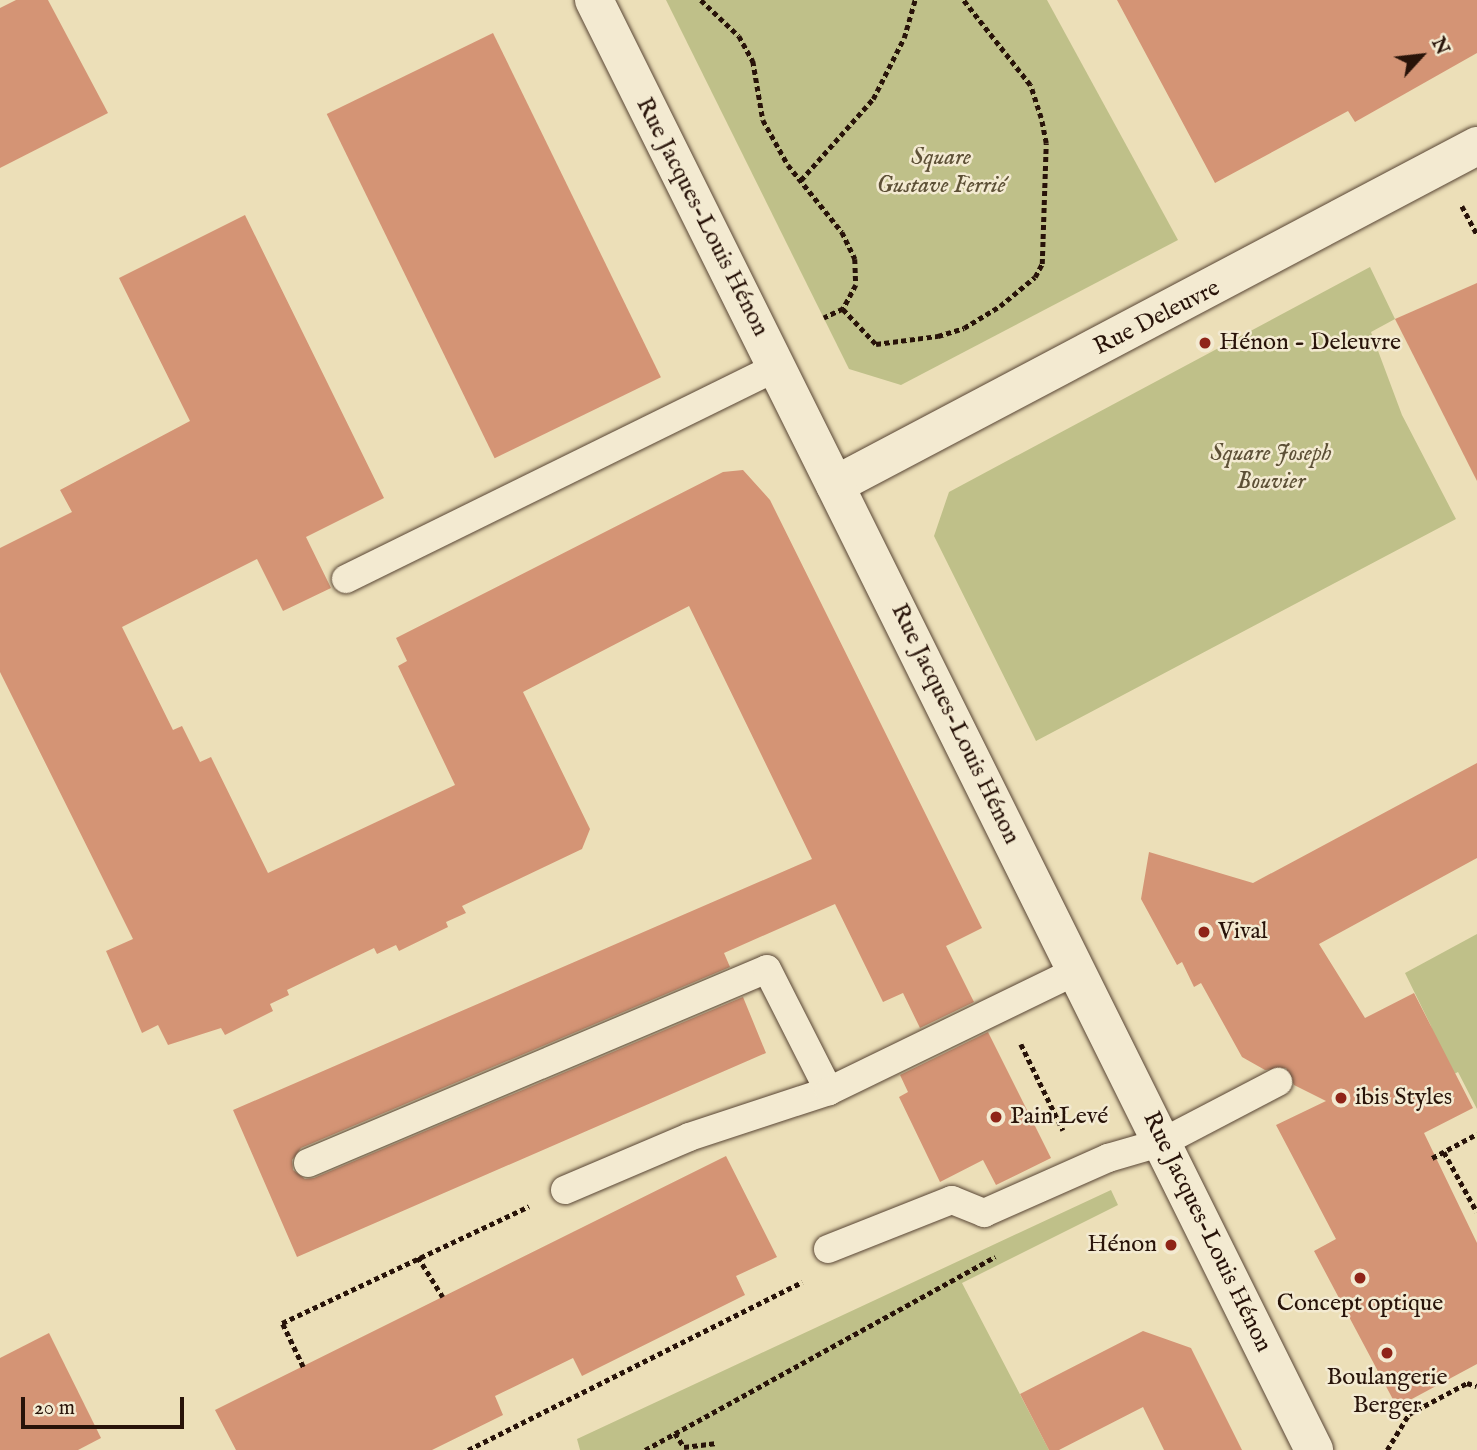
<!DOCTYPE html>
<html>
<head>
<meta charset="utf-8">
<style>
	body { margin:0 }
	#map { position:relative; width:1477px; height:1450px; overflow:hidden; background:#ecdfb8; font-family:"IM FELL English",serif }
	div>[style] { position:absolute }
	.green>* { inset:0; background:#bfc089 }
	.building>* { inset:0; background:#d49475; transform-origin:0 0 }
	.path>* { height:4.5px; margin-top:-2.25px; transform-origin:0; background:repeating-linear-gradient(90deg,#281309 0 5px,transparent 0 8.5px) }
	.roads { filter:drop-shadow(0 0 2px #594635) drop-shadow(0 0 2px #594635) }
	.lane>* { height:28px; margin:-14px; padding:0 14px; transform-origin:14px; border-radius:14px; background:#f3ead1 }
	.street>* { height:38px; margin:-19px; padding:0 19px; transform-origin:19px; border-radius:19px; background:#f3ead1 }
	.secondary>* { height:38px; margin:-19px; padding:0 19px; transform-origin:19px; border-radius:19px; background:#f3ead1 }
	.dots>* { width:19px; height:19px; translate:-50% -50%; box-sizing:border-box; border:4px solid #f3ead1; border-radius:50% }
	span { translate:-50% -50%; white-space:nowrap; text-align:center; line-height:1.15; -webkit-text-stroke:5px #f3ead1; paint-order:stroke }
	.park-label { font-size:24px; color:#5d5036; font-style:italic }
	.street-label { font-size:24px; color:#281309 }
	.poi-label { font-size:24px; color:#281309 }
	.left { translate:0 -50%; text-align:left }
	.right { translate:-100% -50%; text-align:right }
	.north { position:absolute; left:1386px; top:21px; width:70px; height:70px; -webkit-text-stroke:5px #f3ead1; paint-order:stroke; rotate:63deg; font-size:19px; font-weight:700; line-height:28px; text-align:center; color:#281309 }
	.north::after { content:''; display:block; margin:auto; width:24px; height:32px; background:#281309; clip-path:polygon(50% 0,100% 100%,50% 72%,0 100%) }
	.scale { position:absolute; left:21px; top:1397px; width:163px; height:32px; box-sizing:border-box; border:4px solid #281309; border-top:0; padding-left:9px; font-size:21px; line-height:24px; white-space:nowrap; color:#281309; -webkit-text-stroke:5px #f3ead1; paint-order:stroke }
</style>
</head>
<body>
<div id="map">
	<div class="green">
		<div style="clip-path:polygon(666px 0,1047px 0,1178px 240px,901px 385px,849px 369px)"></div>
		<div style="clip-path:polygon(1370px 267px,1395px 319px,1371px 332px,1402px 415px,1456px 519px,1036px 741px,934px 536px,949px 492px)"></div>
		<div style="clip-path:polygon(1477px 934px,1477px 1109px,1458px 1072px,1442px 1080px,1431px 1026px,1405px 973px)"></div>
		<div style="clip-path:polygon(1111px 1190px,1118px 1205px,962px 1283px,1049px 1450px,580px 1450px,577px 1439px)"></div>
	</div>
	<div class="building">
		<div style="clip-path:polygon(16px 0,48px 0,108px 113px,0 168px,0 8px)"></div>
		<div style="clip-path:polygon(1117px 0,1477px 0,1477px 53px,1355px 122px,1348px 111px,1215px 183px)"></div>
		<div style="left:493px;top:33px;width:383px;height:185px;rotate:64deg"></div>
		<div style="clip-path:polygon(245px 215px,384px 498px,306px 537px,331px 588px,283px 611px,257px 559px,122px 627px,173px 730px,182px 726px,200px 762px,211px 757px,268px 873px,455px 785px,398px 666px,407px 661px,396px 638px,723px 472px,743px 470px,770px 500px,982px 928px,946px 946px,974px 1002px,920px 1028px,903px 993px,883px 1002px,835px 904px,724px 953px,730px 967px,301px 1148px,292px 1160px,293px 1170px,305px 1179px,314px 1178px,743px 997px,766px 1053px,297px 1257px,233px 1110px,812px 859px,689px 606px,523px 692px,590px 829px,582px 849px,462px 906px,466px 913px,446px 922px,448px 927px,399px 951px,396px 945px,377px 954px,374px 948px,287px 990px,289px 995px,270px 1004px,273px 1011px,225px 1035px,221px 1028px,168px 1045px,158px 1025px,142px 1033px,106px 951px,133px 939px,0 672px,0 548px,72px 512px,60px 490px,190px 421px,119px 278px)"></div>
		<div style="clip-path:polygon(1477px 283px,1477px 481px,1395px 319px)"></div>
		<div style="clip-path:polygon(1477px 763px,1477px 858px,1319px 944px,1365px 1018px,1414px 993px,1473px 1108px,1424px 1133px,1477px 1243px,1477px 1364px,1397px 1407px,1314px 1251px,1336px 1239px,1276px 1125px,1326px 1101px,1294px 1085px,1286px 1068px,1265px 1070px,1242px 1057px,1201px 983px,1194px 987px,1182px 962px,1177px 965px,1141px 899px,1149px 852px,1253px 883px)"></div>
		<div style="clip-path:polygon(988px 1032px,1051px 1158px,996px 1185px,983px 1160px,940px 1182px,899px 1097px,908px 1092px,900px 1075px)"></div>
		<div style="clip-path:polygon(726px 1156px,777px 1257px,736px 1276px,745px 1295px,582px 1376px,573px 1358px,495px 1396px,503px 1415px,432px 1450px,236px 1450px,215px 1410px)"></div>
		<div style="clip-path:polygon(1143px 1331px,1191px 1348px,1242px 1450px,1164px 1450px,1143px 1407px,1059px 1450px,1049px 1450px,1020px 1394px)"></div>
		<div style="clip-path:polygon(49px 1333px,101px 1438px,78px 1450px,0 1450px,0 1358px)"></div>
	</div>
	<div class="path">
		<div style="left:701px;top:0;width:52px;rotate:43.5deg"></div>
		<div style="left:739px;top:36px;width:29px;rotate:61deg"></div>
		<div style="left:753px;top:61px;width:60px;rotate:80.4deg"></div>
		<div style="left:763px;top:120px;width:51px;rotate:60.9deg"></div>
		<div style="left:788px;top:165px;width:86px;rotate:51.1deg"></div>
		<div style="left:842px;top:232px;width:30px;rotate:64deg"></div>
		<div style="left:855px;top:259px;width:26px;rotate:88deg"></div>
		<div style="left:856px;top:285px;width:27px;rotate:118deg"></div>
		<div style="left:843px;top:309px;width:21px;rotate:155deg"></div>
		<div style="left:801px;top:180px;width:108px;rotate:-48.4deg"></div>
		<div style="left:873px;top:99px;width:68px;rotate:-63.1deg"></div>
		<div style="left:904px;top:38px;width:40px;rotate:-74deg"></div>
		<div style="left:1462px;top:206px;width:32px;rotate:62deg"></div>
		<div style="left:843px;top:309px;width:48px;rotate:46.7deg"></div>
		<div style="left:876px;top:344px;width:63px;rotate:-7.4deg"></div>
		<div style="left:938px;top:336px;width:27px;rotate:-17deg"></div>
		<div style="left:964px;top:328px;width:42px;rotate:-31.4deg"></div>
		<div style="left:1000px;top:306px;width:45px;rotate:-39.6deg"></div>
		<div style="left:1035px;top:277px;width:15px;rotate:-62deg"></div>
		<div style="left:1042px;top:264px;width:121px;rotate:-88.1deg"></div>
		<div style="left:1046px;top:143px;width:25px;rotate:-101deg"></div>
		<div style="left:1041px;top:118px;width:35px;rotate:-108deg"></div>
		<div style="left:1030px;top:85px;width:108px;rotate:-128.2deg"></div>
		<div style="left:1021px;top:1044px;width:96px;rotate:64deg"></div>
		<div style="left:1444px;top:1152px;width:68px;rotate:61.2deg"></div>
		<div style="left:1432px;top:1158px;width:51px;rotate:-28.1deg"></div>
		<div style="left:418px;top:1257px;width:47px;rotate:58deg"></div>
		<div style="left:303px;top:1367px;width:49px;rotate:-115.5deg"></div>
		<div style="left:282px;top:1323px;width:273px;rotate:-25.3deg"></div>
		<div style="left:675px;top:1433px;width:17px;rotate:57deg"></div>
		<div style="left:684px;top:1447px;width:33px;rotate:-7deg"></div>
		<div style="left:468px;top:1450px;width:374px;rotate:-26.7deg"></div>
		<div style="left:645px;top:1450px;width:400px;rotate:-28.9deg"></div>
		<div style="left:1387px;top:1450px;width:42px;rotate:-58.6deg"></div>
		<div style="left:1409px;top:1414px;width:66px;rotate:-28.1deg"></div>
		<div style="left:1467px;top:1383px;width:10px;rotate:17deg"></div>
	</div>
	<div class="roads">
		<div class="lane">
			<div style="left:346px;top:579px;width:479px;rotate:-26.2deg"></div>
			<div style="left:308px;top:1163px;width:498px;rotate:-22.9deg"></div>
			<div style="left:767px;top:969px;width:137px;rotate:63.1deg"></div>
			<div style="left:565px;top:1190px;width:135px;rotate:-23.1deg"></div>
			<div style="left:689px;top:1137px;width:147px;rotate:-18.2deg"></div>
			<div style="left:829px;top:1091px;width:277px;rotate:-25.9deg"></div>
			<div style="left:828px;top:1249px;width:133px;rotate:-21.6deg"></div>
			<div style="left:952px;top:1200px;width:35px;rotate:22deg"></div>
			<div style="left:984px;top:1213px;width:136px;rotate:-23.9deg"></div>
			<div style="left:1108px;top:1158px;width:57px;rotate:-16.2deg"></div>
			<div style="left:1163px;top:1142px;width:130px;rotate:-27.6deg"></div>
		</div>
		<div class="street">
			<div style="left:835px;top:485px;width:726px;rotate:-27.84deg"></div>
		</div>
		<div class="secondary">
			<div style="left:594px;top:0;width:1619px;rotate:63.59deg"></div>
		</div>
	</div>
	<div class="dots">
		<div style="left:1205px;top:343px;background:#8f2418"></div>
		<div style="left:1204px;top:932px;background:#8f2418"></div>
		<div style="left:1341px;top:1098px;background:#8f2418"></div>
		<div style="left:996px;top:1117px;background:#8f2418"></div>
		<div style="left:1171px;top:1245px;background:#8f2418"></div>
		<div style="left:1360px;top:1278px;background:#8f2418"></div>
		<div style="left:1387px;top:1353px;background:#8f2418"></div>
	</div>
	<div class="park-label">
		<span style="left:941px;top:172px">Square<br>Gustave Ferrié</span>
		<span style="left:1271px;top:468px">Square Joseph<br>Bouvier</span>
	</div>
	<div class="street-label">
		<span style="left:702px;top:217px;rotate:63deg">Rue Jacques-Louis Hénon</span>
		<span style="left:1157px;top:318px;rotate:-27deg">Rue Deleuvre</span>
		<span style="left:955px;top:724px;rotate:64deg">Rue Jacques-Louis Hénon</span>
		<span style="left:1207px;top:1232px;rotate:64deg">Rue Jacques-Louis Hénon</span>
	</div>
	<div class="poi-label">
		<span class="left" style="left:1219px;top:343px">Hénon - Deleuvre</span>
		<span class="left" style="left:1218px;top:932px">Vival</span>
		<span class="left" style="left:1355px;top:1098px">ibis Styles</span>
		<span class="left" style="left:1010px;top:1117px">Pain Levé</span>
		<span class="right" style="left:1157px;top:1245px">Hénon</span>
		<span style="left:1360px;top:1304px">Concept optique</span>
		<span style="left:1387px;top:1392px">Boulangerie<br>Berger</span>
	</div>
	<div class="north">N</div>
	<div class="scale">20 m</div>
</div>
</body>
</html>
